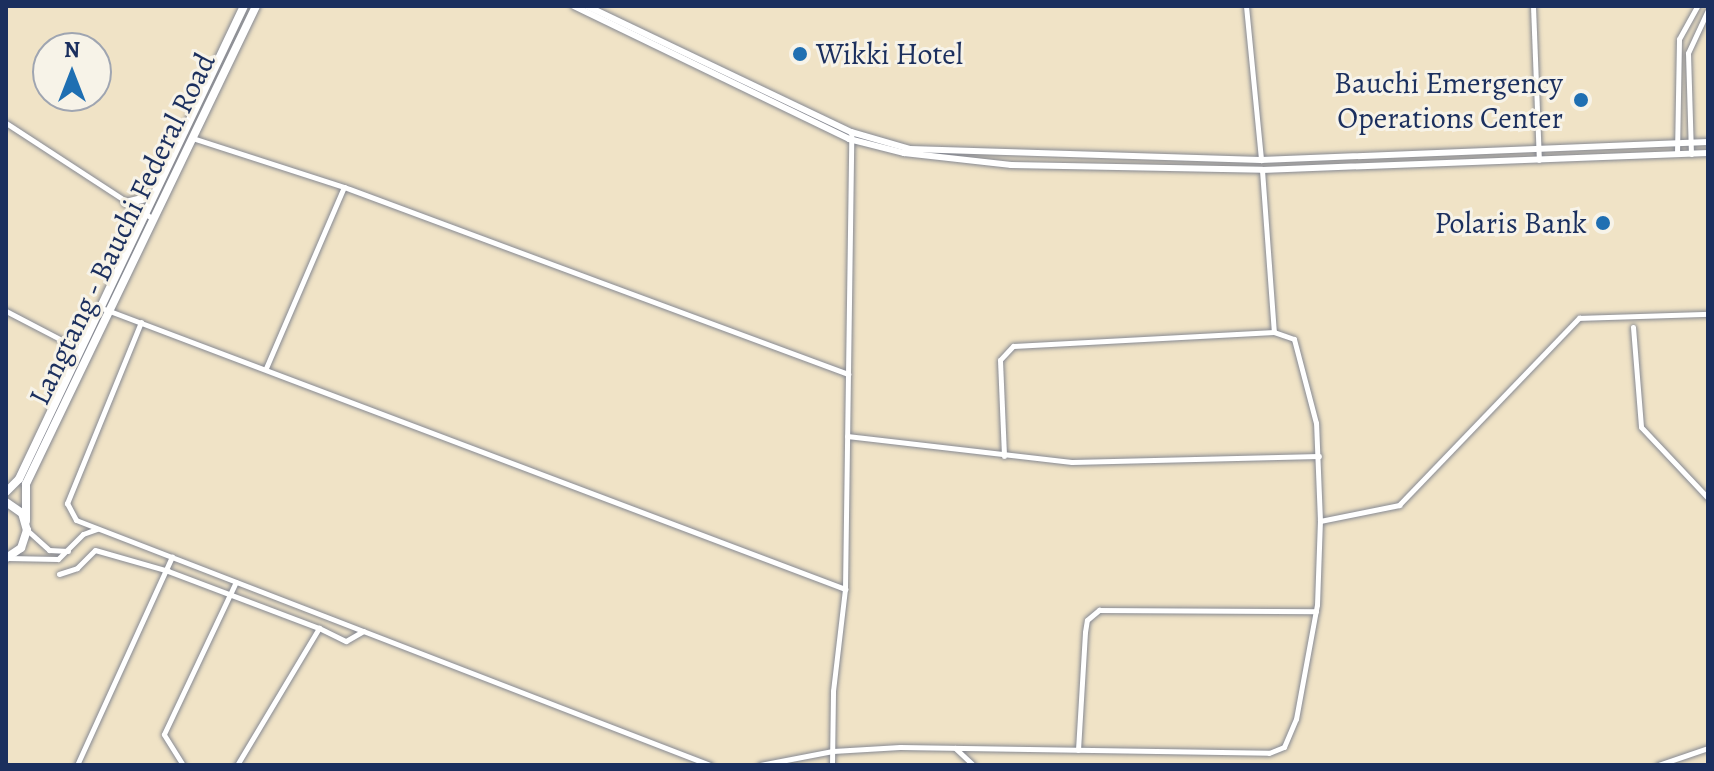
<!DOCTYPE html>
<html>
<head>
<meta charset="utf-8">
<style>
	body { margin:0 }
	#map { position:relative; width:1714px; height:771px; overflow:hidden; background:#f0e3c6; font-family:Alegreya,serif }
	div>[style] { position:absolute }
	.roads { filter:drop-shadow(0 0 2px #868992) drop-shadow(0 0 2px #868992) }
	.minor>* { height:5px; margin:-2.5px; padding:0 2.5px; transform-origin:2.5px; border-radius:2.5px; background:#fff }
	.tertiary>* { height:6px; margin:-3px; padding:0 3px; transform-origin:3px; border-radius:3px; background:#fff }
	.primary>* { height:8px; margin:-4px; padding:0 4px; transform-origin:4px; border-radius:4px; background:#fff }
	.dots>* { width:22px; height:22px; translate:-50% -50%; box-sizing:border-box; border:4px solid #f7f3e8; border-radius:50% }
	span { translate:-50% -50%; white-space:nowrap; text-align:center; line-height:1.15; -webkit-text-stroke:6px #f7f3e8; paint-order:stroke }
	.poi-label { font-size:30px; color:#1b2f5e }
	.left { translate:0 -50%; text-align:left }
	.right { translate:-100% -50%; text-align:right }
	.street-label { font-size:30px; color:#1b2f5e }
	.frame { position:absolute; inset:0; border:8px solid #1b2f5e; pointer-events:none }
	.north { position:absolute; left:32px; top:32px; width:80px; height:80px; box-sizing:border-box; background:#f7f3e8; border:2px solid #9fa5b1; border-radius:50%; rotate:0deg; font-size:22px; font-weight:700; line-height:32px; text-align:center; color:#1b2f5e }
	.north::after { content:''; display:block; margin:auto; width:28px; height:36px; background:#1f6fb2; clip-path:polygon(50% 0,100% 100%,50% 72%,0 100%) }
</style>
</head>
<body>
<div id="map">
	<div class="roads">
		<div class="minor">
			<div style="left:1246px;top:6px;width:155px;rotate:84.4deg"></div>
			<div style="left:1533px;top:6px;width:154px;rotate:87.8deg"></div>
			<div style="left:6px;top:123px;width:174px;rotate:33.1deg"></div>
			<div style="left:192px;top:138px;width:160px;rotate:17.9deg"></div>
			<div style="left:344px;top:187px;width:538px;rotate:20.36deg"></div>
			<div style="left:1677px;top:154px;width:115px;rotate:-89deg"></div>
			<div style="left:1679px;top:39px;width:38px;rotate:-61deg"></div>
			<div style="left:1691px;top:154px;width:101px;rotate:-91.7deg"></div>
			<div style="left:1688px;top:53px;width:47px;rotate:-65.1deg"></div>
			<div style="left:1262px;top:170px;width:162px;rotate:85.8deg"></div>
			<div style="left:99px;top:307px;width:798px;rotate:20.71deg"></div>
			<div style="left:6px;top:311px;width:82px;rotate:27.5deg"></div>
			<div style="left:141px;top:322px;width:196px;rotate:112.2deg"></div>
			<div style="left:67px;top:503px;width:19px;rotate:62deg"></div>
			<div style="left:76px;top:520px;width:680px;rotate:21.13deg"></div>
			<div style="left:1633px;top:327px;width:100px;rotate:85.4deg"></div>
			<div style="left:1641px;top:427px;width:98px;rotate:46.7deg"></div>
			<div style="left:266px;top:368px;width:197px;rotate:-66.7deg"></div>
			<div style="left:847px;top:436px;width:226px;rotate:6.6deg"></div>
			<div style="left:1072px;top:462px;width:247px;rotate:-1.4deg"></div>
			<div style="left:1320px;top:521px;width:81px;rotate:-11.4deg"></div>
			<div style="left:1399px;top:505px;width:260px;rotate:-46.1deg"></div>
			<div style="left:1579px;top:318px;width:129px;rotate:-1.8deg"></div>
			<div style="left:27px;top:530px;width:30px;rotate:42deg"></div>
			<div style="left:49px;top:550px;width:19px;rotate:3deg"></div>
			<div style="left:7px;top:558px;width:51px;rotate:1.1deg"></div>
			<div style="left:58px;top:559px;width:35px;rotate:-45deg"></div>
			<div style="left:83px;top:534px;width:15px;rotate:-20deg"></div>
			<div style="left:59px;top:574px;width:19px;rotate:-18deg"></div>
			<div style="left:77px;top:568px;width:25px;rotate:-45deg"></div>
			<div style="left:95px;top:550px;width:76px;rotate:16deg"></div>
			<div style="left:168px;top:571px;width:161px;rotate:20.7deg"></div>
			<div style="left:955px;top:748px;width:25px;rotate:43deg"></div>
			<div style="left:1078px;top:750px;width:118px;rotate:-86.6deg"></div>
			<div style="left:1085px;top:632px;width:12px;rotate:-81deg"></div>
			<div style="left:1087px;top:620px;width:16px;rotate:-40deg"></div>
			<div style="left:1099px;top:610px;width:217px;rotate:0.3deg"></div>
			<div style="left:77px;top:765px;width:229px;rotate:-65.5deg"></div>
			<div style="left:183px;top:765px;width:36px;rotate:-122deg"></div>
			<div style="left:164px;top:734px;width:168px;rotate:-64.7deg"></div>
			<div style="left:237px;top:765px;width:160px;rotate:-59.1deg"></div>
			<div style="left:319px;top:628px;width:30px;rotate:26deg"></div>
			<div style="left:346px;top:641px;width:20px;rotate:-30deg"></div>
			<div style="left:760px;top:765px;width:74px;rotate:-10.9deg"></div>
			<div style="left:833px;top:751px;width:67px;rotate:-3.4deg"></div>
			<div style="left:900px;top:747px;width:369px;rotate:0.9deg"></div>
			<div style="left:1269px;top:753px;width:16px;rotate:-22deg"></div>
			<div style="left:1284px;top:747px;width:30px;rotate:-67deg"></div>
			<div style="left:1296px;top:719px;width:116px;rotate:-79.6deg"></div>
			<div style="left:1317px;top:605px;width:84px;rotate:-88deg"></div>
			<div style="left:1320px;top:521px;width:98px;rotate:-92.3deg"></div>
			<div style="left:1316px;top:423px;width:87px;rotate:-104.7deg"></div>
			<div style="left:1294px;top:339px;width:21px;rotate:-161deg"></div>
			<div style="left:1274px;top:332px;width:261px;rotate:176.9deg"></div>
			<div style="left:1013px;top:346px;width:19px;rotate:133deg"></div>
			<div style="left:1000px;top:360px;width:96px;rotate:87.6deg"></div>
			<div style="left:832px;top:765px;width:74px;rotate:-89.2deg"></div>
			<div style="left:833px;top:691px;width:103px;rotate:-83.3deg"></div>
			<div style="left:845px;top:589px;width:457px;rotate:-89.2deg"></div>
			<div style="left:1658px;top:765px;width:53px;rotate:-18.8deg"></div>
		</div>
		<div class="tertiary">
			<div style="left:574px;top:6px;width:305px;rotate:25.8deg"></div>
			<div style="left:849px;top:139px;width:57px;rotate:14.3deg"></div>
			<div style="left:904px;top:153px;width:108px;rotate:6.4deg"></div>
			<div style="left:1011px;top:165px;width:251px;rotate:1.1deg"></div>
			<div style="left:1262px;top:170px;width:446px;rotate:-2.2deg"></div>
			<div style="left:587px;top:6px;width:293px;rotate:25.5deg"></div>
			<div style="left:851px;top:132px;width:61px;rotate:16.1deg"></div>
			<div style="left:910px;top:149px;width:351px;rotate:1.8deg"></div>
			<div style="left:1261px;top:160px;width:447px;rotate:-2.3deg"></div>
		</div>
		<div class="primary">
			<div style="left:126px;top:203px;width:25px;rotate:-14deg"></div>
			<div style="left:6px;top:492px;width:18px;rotate:-45deg"></div>
			<div style="left:19px;top:479px;width:524px;rotate:-64.56deg"></div>
			<div style="left:6px;top:502px;width:19px;rotate:35deg"></div>
			<div style="left:22px;top:513px;width:18px;rotate:74deg"></div>
			<div style="left:27px;top:530px;width:19px;rotate:108deg"></div>
			<div style="left:21px;top:548px;width:18px;rotate:146deg"></div>
			<div style="left:26px;top:521px;width:37px;rotate:-90deg"></div>
			<div style="left:26px;top:484px;width:530px;rotate:-64.3deg"></div>
		</div>
	</div>
	<div class="dots">
		<div style="left:800px;top:54px;background:#1f6fb2"></div>
		<div style="left:1581px;top:100px;background:#1f6fb2"></div>
		<div style="left:1603px;top:223px;background:#1f6fb2"></div>
	</div>
	<div class="poi-label">
		<span class="left" style="left:816px;top:54px">Wikki Hotel</span>
		<span class="right" style="left:1563px;top:100px">Bauchi Emergency<br>Operations Center</span>
		<span class="right" style="left:1587px;top:223px">Polaris Bank</span>
	</div>
	<div class="street-label">
		<span style="left:122px;top:229px;rotate:-64deg">Langtang - Bauchi Federal Road</span>
	</div>
	<div class="frame"></div>
	<div class="north">N</div>
</div>
</body>
</html>
